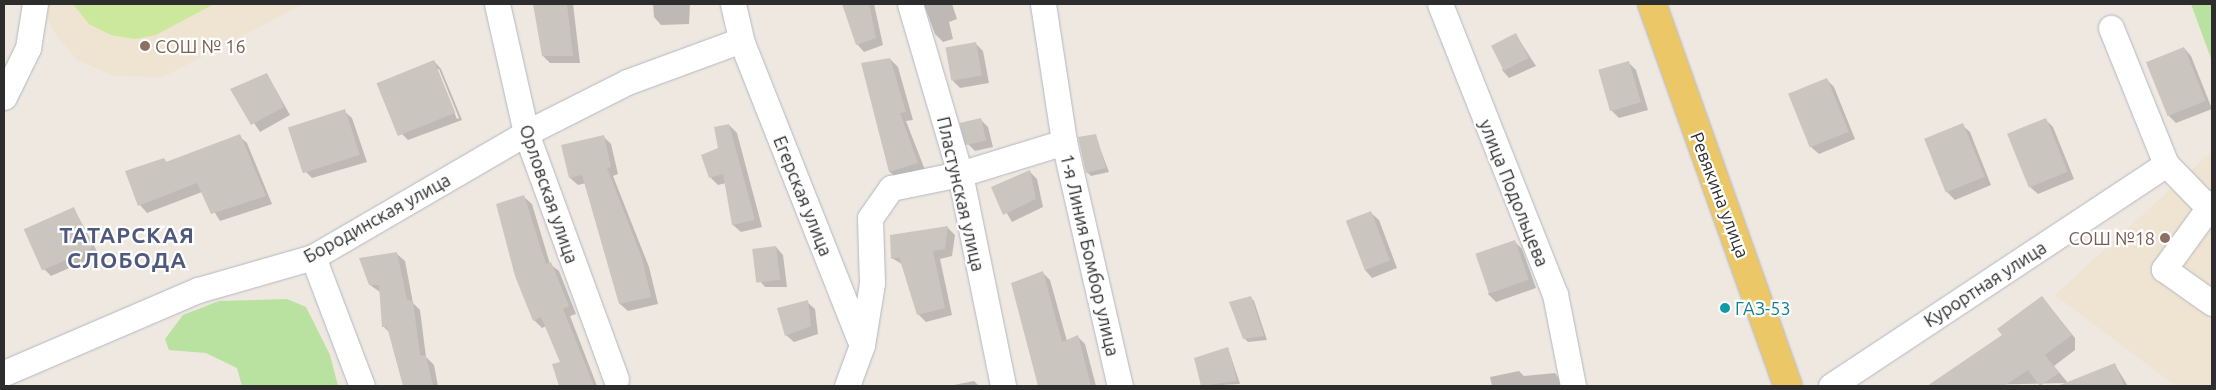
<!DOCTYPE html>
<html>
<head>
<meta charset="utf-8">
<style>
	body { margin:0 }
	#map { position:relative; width:2216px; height:390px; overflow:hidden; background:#eee8e1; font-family:Ubuntu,sans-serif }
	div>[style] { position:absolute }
	.education>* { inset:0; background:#eee4d1 }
	.green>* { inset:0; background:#b9e1a0 }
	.pitch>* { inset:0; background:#cbe89d }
	.shadow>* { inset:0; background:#0003 }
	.building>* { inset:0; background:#cac6bf; transform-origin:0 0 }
	.roads { filter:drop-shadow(0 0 1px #b4b7c0) drop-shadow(0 0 1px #b4b7c0) }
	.minor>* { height:25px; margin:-12.5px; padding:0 12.5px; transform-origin:12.5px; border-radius:12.5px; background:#fff }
	.major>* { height:28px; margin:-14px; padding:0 14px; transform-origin:14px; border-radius:14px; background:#ebc768 }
	.dots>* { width:14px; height:14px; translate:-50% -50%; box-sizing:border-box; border:2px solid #fff; border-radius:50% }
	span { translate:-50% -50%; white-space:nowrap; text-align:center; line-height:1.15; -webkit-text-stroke:4.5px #fff; paint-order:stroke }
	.education-label { font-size:18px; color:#785e54 }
	.left { translate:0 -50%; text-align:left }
	.right { translate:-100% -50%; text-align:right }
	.street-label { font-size:18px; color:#2d2d2d }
	.culture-label { font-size:18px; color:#0d838f }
	.district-label { font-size:22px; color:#4f597d; font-weight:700; letter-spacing:1px }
	.frame { position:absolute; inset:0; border:5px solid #2d2d2d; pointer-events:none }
</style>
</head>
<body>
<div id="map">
	<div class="education">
		<div style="clip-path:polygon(42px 4px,304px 4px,163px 77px,115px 76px,78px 61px,53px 31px)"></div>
		<div style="clip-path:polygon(2212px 151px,2212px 386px,2176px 386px,2055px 295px)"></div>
	</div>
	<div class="green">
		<div style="clip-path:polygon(2191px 4px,2212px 4px,2212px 61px)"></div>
		<div style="clip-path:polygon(287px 299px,306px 307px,330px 355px,338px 386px,242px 386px,237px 368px,206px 353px,169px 350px,165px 339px,183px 315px,219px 301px)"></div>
	</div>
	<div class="pitch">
		<div style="clip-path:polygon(73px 4px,214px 4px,156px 35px,135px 39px,111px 35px,89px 24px)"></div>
	</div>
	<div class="shadow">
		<div style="clip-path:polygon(535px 4px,573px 4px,580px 63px,550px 63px,543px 56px)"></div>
		<div style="clip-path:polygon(653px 4px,690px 4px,689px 24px,661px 25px,654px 17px)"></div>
		<div style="clip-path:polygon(843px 4px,874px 4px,883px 45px,864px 52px,857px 44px)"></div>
		<div style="clip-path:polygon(924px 4px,952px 4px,957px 19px,949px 22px,953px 39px,943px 42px,935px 34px)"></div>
		<div style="clip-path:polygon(1516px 35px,1536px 66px,1509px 78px,1502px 70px)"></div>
		<div style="clip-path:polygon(976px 44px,983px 51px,989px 83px,960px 88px,953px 81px)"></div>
		<div style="clip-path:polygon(2184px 48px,2191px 56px,2212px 109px,2176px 123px,2169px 116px)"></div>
		<div style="clip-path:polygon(890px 59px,898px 67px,913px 120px,906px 121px,925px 170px,898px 179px,890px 172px,863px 64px)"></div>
		<div style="clip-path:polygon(evenodd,434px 61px,441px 69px,462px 120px,408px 140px,401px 133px,434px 61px,436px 69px,439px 69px,459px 118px,457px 119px,436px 69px)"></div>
		<div style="clip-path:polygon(1628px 62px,1636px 70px,1648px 110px,1619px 118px,1611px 110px)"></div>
		<div style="clip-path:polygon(267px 74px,290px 115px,260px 132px,232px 90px)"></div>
		<div style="clip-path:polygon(1826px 79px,1834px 87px,1855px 139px,1819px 154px,1811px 147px,1790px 94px)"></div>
		<div style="clip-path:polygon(344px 111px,352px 118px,367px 162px,312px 178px,304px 170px)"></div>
		<div style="clip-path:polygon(2045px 119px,2053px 127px,2074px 179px,2038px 194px,2030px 187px,2009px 134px)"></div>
		<div style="clip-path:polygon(981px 120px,988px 127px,993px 147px,975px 151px,967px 143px)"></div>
		<div style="clip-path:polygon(729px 125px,737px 133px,762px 227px,741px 232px,733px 225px,726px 183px,718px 185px,711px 178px,703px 156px,719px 149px)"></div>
		<div style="clip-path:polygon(1962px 125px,1970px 132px,1991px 185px,1955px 200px,1947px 192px)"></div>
		<div style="clip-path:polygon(1095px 135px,1109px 172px,1091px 176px,1087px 172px)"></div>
		<div style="clip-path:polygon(239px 136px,247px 143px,272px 204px,220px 221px,202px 192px,147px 213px,140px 205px,164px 159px,167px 163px)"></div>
		<div style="clip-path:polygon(603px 136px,611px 144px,618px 174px,613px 176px,649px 267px,658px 304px,628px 311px,620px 304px,586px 183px,578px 185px,570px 178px)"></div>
		<div style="clip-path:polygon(1030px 172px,1037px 179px,1043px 207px,1012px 222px,992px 188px)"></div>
		<div style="clip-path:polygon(524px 197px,532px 204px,550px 264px,559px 271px,576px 314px,570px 316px,597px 386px,560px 386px,554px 365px,562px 363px,546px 326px,542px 328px,534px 320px)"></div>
		<div style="clip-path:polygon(74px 209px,99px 255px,51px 276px,43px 268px)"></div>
		<div style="clip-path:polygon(1371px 213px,1379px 220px,1397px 268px,1372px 278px,1365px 270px)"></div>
		<div style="clip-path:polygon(948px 228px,955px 235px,952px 256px,940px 259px,952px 315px,926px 322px,918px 314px,903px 265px,892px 258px)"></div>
		<div style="clip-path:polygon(1515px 242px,1522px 249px,1536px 288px,1496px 302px,1488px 294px)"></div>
		<div style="clip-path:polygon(776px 247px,783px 255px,787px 287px,765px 287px,758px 279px)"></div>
		<div style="clip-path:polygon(397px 254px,405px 261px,413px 303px,420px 310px,426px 357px,434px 365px,438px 386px,404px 386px,390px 333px,383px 326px,380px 292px,370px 285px)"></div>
		<div style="clip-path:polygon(1042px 272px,1050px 280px,1067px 341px,1078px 337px,1085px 344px,1096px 386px,1039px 386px,1013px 283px)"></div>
		<div style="clip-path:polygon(2042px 297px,2075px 338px,2075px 350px,2054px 366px,2068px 383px,1933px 386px,2003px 336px)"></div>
		<div style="clip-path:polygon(1251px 298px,1254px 301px,1267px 340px,1248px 342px,1244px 338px)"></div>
		<div style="clip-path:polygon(807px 302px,815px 309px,818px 334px,794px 342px,786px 335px)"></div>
		<div style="clip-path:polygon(1228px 348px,1240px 384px,1203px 386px,1195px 359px)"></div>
		<div style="clip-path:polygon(2115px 365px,2128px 386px,2089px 386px,2085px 376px)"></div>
		<div style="clip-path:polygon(1519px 371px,1524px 376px,1555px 373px,1564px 386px,1492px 386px,1490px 377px)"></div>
		<div style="clip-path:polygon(974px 381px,979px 386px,949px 386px)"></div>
	</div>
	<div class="building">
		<div style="clip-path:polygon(533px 4px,567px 4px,573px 56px,542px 56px)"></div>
		<div style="clip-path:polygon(842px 4px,869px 4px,876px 38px,856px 45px)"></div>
		<div style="left:1516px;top:33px;width:28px;height:28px;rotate:63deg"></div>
		<div style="left:976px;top:42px;width:34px;height:31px;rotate:80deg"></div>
		<div style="left:2184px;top:47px;width:58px;height:41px;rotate:68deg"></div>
		<div style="clip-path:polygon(890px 58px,906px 112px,900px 113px,918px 163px,889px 172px,861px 63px)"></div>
		<div style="left:434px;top:60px;width:57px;height:62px;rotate:68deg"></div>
		<div style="left:1629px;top:61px;width:43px;height:32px;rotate:74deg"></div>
		<div style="clip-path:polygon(267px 73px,284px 107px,251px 125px,230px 89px)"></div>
		<div style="left:1827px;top:78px;width:58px;height:42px;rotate:68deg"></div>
		<div style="left:345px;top:109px;width:48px;height:60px;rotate:72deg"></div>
		<div style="left:981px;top:118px;width:23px;height:22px;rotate:77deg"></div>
		<div style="left:2046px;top:118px;width:58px;height:42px;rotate:68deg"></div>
		<div style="left:1963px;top:123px;width:58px;height:42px;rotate:68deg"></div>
		<div style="clip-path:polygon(729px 124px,755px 220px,732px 225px,723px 174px,709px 178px,701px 155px,718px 148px,714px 127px)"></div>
		<div style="clip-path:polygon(240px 134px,266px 196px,211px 214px,197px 183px,138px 206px,125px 171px,164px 158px,166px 162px)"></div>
		<div style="clip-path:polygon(1096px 134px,1106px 168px,1086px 173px,1078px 137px)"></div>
		<div style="clip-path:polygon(604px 135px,611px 167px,607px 168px,642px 258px,651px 297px,619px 304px,582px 175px,569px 178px,561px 145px)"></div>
		<div style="clip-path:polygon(1030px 170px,1036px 199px,1003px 215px,991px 187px)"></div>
		<div style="clip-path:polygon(524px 195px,546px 264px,551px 262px,569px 306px,563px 309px,594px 386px,559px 386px,552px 364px,560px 362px,541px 317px,533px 321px,515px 276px,496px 204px)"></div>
		<div style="left:74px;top:207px;width:45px;height:55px;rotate:66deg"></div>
		<div style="left:1371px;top:211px;width:53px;height:27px;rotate:69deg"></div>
		<div style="clip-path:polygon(948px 226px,945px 249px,933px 251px,945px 308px,917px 315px,899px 257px,891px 259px,890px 235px)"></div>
		<div style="left:1515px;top:240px;width:42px;height:42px;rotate:71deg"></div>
		<div style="left:776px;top:246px;width:34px;height:24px;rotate:83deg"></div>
		<div style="clip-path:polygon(397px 252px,407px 300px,413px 301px,420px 355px,426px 356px,433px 386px,403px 386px,387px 327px,382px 327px,379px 285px,369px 285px,359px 258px)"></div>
		<div style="clip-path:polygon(1043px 271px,1062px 342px,1078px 335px,1091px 386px,1038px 386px,1011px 283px)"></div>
		<div style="clip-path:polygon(1251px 296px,1264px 336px,1243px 339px,1229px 302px)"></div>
		<div style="clip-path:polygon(2042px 296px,2072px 335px,2045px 355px,2059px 373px,2040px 386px,2028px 370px,2004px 386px,1927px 386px,2002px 335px,1997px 329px)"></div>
		<div style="clip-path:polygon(808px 300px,811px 326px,785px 336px,777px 308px)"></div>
		<div style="clip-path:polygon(1228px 347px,1237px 381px,1201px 386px,1194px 358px)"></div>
		<div style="clip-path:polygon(2115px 363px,2124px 386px,2060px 386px,2060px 385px)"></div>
	</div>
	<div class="roads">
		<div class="minor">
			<div style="left:497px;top:4px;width:132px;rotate:77.3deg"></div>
			<div style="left:526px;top:133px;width:262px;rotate:69.9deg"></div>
			<div style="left:733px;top:4px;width:37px;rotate:77deg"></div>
			<div style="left:741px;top:40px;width:328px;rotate:68.4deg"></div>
			<div style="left:862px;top:345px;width:44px;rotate:110.1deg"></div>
			<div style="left:910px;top:4px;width:177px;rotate:73.6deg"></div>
			<div style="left:960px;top:174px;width:216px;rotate:78.5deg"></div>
			<div style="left:1043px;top:4px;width:140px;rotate:81.3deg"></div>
			<div style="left:1440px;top:4px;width:312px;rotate:68.4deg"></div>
			<div style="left:1555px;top:294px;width:94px;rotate:78.9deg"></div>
			<div style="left:4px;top:97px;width:55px;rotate:-63.9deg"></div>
			<div style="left:28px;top:48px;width:45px;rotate:-81deg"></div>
			<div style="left:2166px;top:164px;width:62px;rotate:45.7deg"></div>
			<div style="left:2212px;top:203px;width:82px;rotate:126deg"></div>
			<div style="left:2164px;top:269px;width:59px;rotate:35.3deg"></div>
			<div style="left:313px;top:257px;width:138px;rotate:69.2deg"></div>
			<div style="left:862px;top:345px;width:63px;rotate:-80.8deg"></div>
			<div style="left:872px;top:283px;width:65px;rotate:-91.8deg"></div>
			<div style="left:870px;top:218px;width:37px;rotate:-55deg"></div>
			<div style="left:891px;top:188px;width:70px;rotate:-11.5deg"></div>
			<div style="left:960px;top:174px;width:109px;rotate:-17.1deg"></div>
			<div style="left:1064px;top:142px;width:250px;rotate:77.1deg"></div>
			<div style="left:4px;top:373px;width:211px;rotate:-23.2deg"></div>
			<div style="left:198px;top:290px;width:120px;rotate:-16deg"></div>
			<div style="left:313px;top:257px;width:246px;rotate:-30.2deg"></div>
			<div style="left:526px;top:133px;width:113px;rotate:-26.8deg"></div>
			<div style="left:627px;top:82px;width:121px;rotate:-20.2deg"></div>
			<div style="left:1831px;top:386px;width:402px;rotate:-33.5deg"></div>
			<div style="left:2166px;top:164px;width:147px;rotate:-112deg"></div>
		</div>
		<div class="major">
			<div style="left:1652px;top:4px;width:405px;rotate:70.4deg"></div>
		</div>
	</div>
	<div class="dots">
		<div style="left:145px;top:46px;background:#8d6e63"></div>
		<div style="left:2165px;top:238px;background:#8d6e63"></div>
		<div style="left:1725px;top:308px;background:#0f9aa8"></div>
	</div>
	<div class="education-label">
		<span class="left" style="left:155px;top:46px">СОШ № 16</span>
		<span class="right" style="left:2155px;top:238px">СОШ №18</span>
	</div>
	<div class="street-label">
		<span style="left:1514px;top:193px;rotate:68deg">улица Подольцева</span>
		<span style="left:549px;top:194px;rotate:71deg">Орловская улица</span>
		<span style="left:961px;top:194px;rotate:77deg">Пластунская улица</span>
		<span style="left:1720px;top:195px;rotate:69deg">Ревякина улица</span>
		<span style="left:803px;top:196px;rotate:68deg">Егерская улица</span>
		<span style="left:377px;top:218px;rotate:-29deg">Бородинская улица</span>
		<span style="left:1090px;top:255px;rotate:77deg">1-я Линия Бомбор улица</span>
		<span style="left:1985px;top:284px;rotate:-33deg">Курортная улица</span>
	</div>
	<div class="culture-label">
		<span class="left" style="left:1735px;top:308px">ГАЗ-53</span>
	</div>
	<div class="district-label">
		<span style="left:127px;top:247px">ТАТАРСКАЯ<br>СЛОБОДА</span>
	</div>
	<div class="frame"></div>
</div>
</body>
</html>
